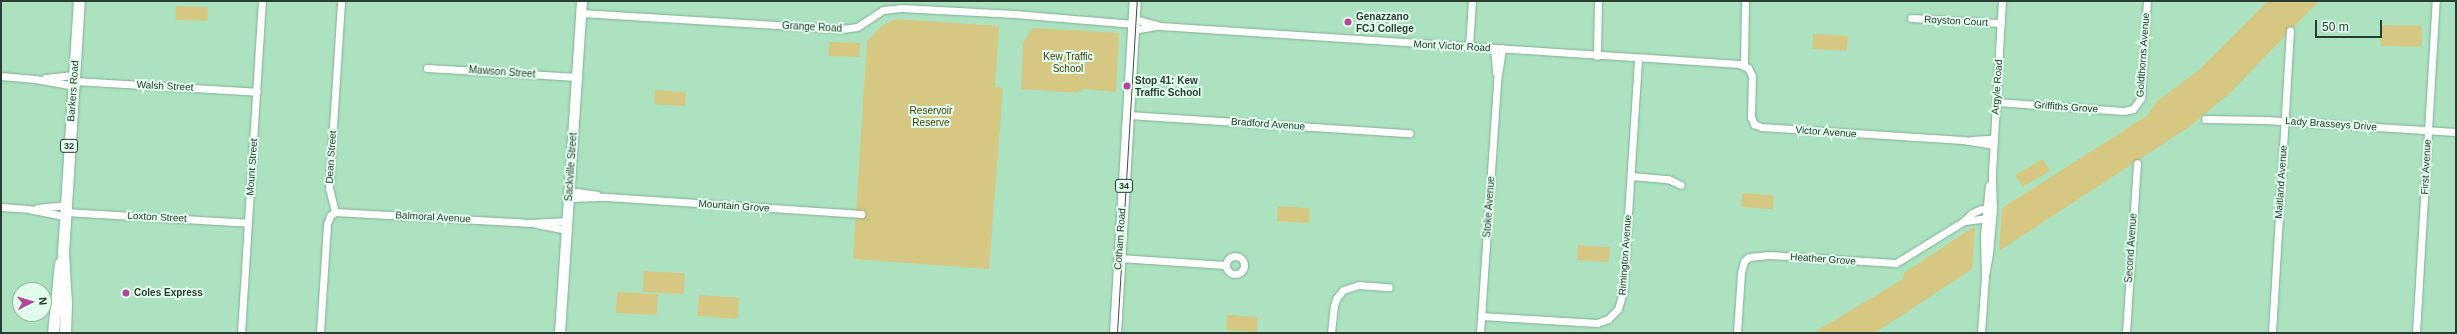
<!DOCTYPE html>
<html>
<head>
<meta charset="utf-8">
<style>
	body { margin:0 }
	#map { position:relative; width:2457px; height:334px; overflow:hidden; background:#ade2c1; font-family:Helvetica,sans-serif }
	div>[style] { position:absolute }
	.green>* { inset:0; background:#d6c783; transform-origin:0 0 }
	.roads { filter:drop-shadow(0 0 1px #7eb192) drop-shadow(0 0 1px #7eb192) }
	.street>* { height:7px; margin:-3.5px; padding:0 3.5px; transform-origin:3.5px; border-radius:3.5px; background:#fff }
	.street>.ring { margin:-3.5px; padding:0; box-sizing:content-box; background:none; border:7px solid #fff; border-radius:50% }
	.secondary>* { height:10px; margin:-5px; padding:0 5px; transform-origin:5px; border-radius:5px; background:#fff }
	.primary>* { height:11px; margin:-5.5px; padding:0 5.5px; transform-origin:5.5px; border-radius:5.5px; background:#fff }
	.tram>* { height:1px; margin:-0.5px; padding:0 0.5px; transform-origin:0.5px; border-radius:0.5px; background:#385041 }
	.dots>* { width:11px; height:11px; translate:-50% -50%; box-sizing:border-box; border:2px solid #e2fceb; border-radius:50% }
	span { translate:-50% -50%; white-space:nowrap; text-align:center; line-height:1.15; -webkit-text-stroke:4px #e2fceb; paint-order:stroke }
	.shield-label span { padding:1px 3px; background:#e2fceb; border:1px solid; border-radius:3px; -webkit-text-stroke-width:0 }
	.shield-label { font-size:9px; color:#293e31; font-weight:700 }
	.poi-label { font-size:10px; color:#293e31; font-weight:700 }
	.left { translate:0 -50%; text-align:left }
	.street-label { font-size:10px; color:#293e31 }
	.park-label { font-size:10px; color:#494013 }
	.frame { position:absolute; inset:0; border:2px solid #293e31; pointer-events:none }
	.north { position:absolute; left:12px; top:282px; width:40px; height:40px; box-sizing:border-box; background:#e2fceb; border:1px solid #98b0a1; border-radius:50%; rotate:85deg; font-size:11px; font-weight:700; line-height:16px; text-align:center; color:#293e31 }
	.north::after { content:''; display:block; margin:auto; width:14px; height:18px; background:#b6439d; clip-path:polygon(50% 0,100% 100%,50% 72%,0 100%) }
	.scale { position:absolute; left:2315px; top:20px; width:67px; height:18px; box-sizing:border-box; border:2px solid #293e31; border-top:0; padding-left:5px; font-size:12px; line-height:14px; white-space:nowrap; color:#293e31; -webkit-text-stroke:3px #e2fceb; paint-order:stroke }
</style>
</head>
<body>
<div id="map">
	<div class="green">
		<div style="clip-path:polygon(2268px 1px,2319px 1px,2231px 92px,2189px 127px,1999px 251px,2002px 208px,2148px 115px,2156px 102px,2199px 70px)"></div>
		<div style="left:176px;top:6px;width:32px;height:14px;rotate:2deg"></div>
		<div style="clip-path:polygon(896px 19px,999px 26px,995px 87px,1003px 88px,989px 269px,853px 259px,867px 41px,883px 25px)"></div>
		<div style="left:2381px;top:25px;width:41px;height:21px;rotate:1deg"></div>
		<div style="clip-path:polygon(1033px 28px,1119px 33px,1116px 92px,1083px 89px,1078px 93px,1021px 89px,1023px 43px)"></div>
		<div style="left:1813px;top:34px;width:35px;height:15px;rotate:3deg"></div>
		<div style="left:829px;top:42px;width:31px;height:14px;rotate:2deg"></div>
		<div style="left:655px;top:90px;width:31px;height:14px;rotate:4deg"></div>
		<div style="left:2043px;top:159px;width:14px;height:32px;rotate:60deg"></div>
		<div style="left:1742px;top:193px;width:32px;height:14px;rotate:4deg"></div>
		<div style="left:1278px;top:206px;width:32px;height:15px;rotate:4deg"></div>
		<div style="clip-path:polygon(1975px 226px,1972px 269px,1875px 333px,1813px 333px,1903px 279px,1904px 273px)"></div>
		<div style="left:1578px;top:245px;width:32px;height:15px;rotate:4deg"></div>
		<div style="left:644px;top:271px;width:41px;height:21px;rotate:3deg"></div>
		<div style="left:617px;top:292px;width:41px;height:21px;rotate:3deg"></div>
		<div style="left:699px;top:295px;width:40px;height:21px;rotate:4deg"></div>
		<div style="left:1227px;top:315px;width:31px;height:15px;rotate:4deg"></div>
	</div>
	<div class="roads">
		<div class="street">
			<div style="left:581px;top:13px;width:261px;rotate:3.5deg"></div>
			<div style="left:842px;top:29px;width:15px;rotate:-8deg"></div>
			<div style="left:857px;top:27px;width:31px;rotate:-33deg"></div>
			<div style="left:883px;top:10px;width:18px;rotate:-6deg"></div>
			<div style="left:901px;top:8px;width:114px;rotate:3deg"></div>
			<div style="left:1015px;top:14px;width:119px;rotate:4.8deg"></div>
			<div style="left:1911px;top:18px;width:90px;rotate:3.2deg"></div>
			<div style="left:1134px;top:19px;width:27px;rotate:15deg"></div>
			<div style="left:1160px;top:26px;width:580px;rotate:3.75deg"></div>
			<div style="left:1739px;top:64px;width:10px;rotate:24deg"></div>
			<div style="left:1748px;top:68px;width:9px;rotate:63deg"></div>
			<div style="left:1752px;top:76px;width:41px;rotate:91.4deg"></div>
			<div style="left:1751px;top:117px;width:8px;rotate:67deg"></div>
			<div style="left:1754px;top:124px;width:8px;rotate:23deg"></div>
			<div style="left:1761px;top:127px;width:202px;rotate:3.7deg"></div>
			<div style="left:1963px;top:140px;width:30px;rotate:9deg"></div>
			<div style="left:1133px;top:30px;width:23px;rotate:-10deg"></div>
			<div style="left:1469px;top:47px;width:46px;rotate:-86.3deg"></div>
			<div style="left:1494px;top:48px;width:25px;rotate:85deg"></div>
			<div style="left:1597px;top:56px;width:55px;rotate:-89deg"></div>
			<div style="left:1744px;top:65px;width:64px;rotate:-89.1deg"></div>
			<div style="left:427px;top:68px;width:150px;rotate:3.4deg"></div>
			<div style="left:1px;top:76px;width:34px;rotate:5deg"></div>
			<div style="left:35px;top:79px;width:39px;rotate:10deg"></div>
			<div style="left:45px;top:78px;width:29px;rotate:-6deg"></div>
			<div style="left:74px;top:81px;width:183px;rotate:3.4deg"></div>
			<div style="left:1996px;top:102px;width:128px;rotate:4deg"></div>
			<div style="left:2124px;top:111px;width:9px;rotate:-13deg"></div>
			<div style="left:2133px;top:109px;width:14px;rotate:-54deg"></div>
			<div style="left:2141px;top:98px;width:97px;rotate:-86.5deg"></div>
			<div style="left:1128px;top:115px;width:282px;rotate:3.7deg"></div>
			<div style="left:2205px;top:119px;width:61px;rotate:0.9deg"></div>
			<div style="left:2266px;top:120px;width:190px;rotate:3.6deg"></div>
			<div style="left:1971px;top:140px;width:22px;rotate:-3deg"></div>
			<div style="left:1631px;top:176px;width:37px;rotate:5deg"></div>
			<div style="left:1668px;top:179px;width:14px;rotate:25deg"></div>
			<div style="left:570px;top:191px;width:27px;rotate:8deg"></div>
			<div style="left:569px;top:198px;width:38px;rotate:-2deg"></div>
			<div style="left:607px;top:197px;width:255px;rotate:3.8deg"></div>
			<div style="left:1px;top:207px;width:27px;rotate:4deg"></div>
			<div style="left:28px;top:209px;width:38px;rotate:11deg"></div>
			<div style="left:37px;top:208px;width:29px;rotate:-6deg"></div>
			<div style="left:65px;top:212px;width:183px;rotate:3.4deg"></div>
			<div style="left:335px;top:212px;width:195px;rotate:3.2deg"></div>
			<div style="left:530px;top:223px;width:37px;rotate:-3deg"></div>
			<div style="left:1964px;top:221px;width:25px;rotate:-7deg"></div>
			<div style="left:536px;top:224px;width:32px;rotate:11deg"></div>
			<div class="ring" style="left:1226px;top:256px;width:11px;height:11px"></div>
			<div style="left:1119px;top:258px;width:106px;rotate:3.8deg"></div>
			<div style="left:1985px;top:276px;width:23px;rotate:-80deg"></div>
			<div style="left:1989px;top:253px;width:44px;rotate:-84.8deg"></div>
			<div style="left:1993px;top:209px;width:36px;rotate:-92deg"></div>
			<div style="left:1992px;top:173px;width:172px;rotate:-86.7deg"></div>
			<div style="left:1481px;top:316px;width:116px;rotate:3.5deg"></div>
			<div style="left:1597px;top:323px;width:12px;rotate:-20deg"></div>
			<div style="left:1608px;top:319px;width:14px;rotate:-45deg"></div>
			<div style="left:1618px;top:309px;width:18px;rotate:-74deg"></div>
			<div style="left:1623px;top:292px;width:234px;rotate:-86.3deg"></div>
			<div style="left:241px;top:333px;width:333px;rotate:-86.4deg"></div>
			<div style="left:320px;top:333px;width:109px;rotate:-86.3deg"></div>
			<div style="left:327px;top:224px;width:9px;rotate:-69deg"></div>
			<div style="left:330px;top:216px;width:6px;rotate:-39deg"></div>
			<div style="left:335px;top:212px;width:25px;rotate:-104deg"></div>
			<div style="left:329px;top:188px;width:187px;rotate:-86.3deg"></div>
			<div style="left:1331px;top:333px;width:27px;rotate:-84deg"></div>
			<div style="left:1334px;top:306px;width:7px;rotate:-74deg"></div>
			<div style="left:1336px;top:299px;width:11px;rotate:-52deg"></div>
			<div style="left:1343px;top:290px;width:16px;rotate:-18deg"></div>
			<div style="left:1358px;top:285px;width:31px;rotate:4deg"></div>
			<div style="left:1480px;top:333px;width:253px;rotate:-86.1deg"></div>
			<div style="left:1497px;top:81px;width:33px;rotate:-81deg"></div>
			<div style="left:1737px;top:333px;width:60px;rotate:-86.2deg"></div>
			<div style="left:1741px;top:273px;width:12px;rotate:-76deg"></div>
			<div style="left:1744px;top:261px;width:6px;rotate:-39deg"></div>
			<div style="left:1749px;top:257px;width:20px;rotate:-6deg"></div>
			<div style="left:1769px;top:255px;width:127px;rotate:3.6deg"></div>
			<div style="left:1896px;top:263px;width:80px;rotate:-31.7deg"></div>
			<div style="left:1964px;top:221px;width:11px;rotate:-45deg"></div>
			<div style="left:1972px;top:213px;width:10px;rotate:-24deg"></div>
			<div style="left:1981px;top:209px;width:12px"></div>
			<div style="left:1981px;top:333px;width:57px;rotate:-86deg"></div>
			<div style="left:1985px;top:276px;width:41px;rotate:-91.4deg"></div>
			<div style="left:1984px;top:235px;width:50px;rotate:-84.3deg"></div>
			<div style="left:2126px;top:333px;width:170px;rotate:-86.3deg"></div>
			<div style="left:2272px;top:333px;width:303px;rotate:-86.6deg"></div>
			<div style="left:2416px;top:333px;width:333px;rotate:-86.6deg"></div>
		</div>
		<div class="secondary">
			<div style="left:560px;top:333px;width:333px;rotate:-86.2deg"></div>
		</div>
		<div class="primary">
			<div style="left:53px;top:333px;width:70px;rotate:-84.3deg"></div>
			<div style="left:65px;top:333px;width:30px;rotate:-88deg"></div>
			<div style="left:66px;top:303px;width:50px;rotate:-93.4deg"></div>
			<div style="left:63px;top:253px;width:253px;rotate:-86.4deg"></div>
			<div style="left:1115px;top:333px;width:333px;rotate:-86.6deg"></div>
		</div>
	</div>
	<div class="tram">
		<div style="left:1117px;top:333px;width:333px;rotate:-86.6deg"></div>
	</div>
	<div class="dots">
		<div style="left:1348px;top:22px;background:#b6439d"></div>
		<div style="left:1127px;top:86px;background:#b6439d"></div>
		<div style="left:126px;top:293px;background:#b6439d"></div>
	</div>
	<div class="shield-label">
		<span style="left:69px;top:146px">32</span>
		<span style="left:1124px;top:186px">34</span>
	</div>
	<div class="poi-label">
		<span class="left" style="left:1356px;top:22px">Genazzano<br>FCJ College</span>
		<span class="left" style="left:1135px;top:86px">Stop 41: Kew<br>Traffic School</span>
		<span class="left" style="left:134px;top:293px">Coles Express</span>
	</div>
	<div class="street-label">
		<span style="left:1956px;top:21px;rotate:3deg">Royston Court</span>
		<span style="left:812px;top:27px;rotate:3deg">Grange Road</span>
		<span style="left:1452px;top:46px;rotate:3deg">Mont Victor Road</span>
		<span style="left:2143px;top:55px;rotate:-86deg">Goldthorns Avenue</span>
		<span style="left:502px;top:72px;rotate:4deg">Mawson Street</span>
		<span style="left:165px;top:86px;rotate:3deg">Walsh Street</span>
		<span style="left:1997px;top:87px;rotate:-86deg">Argyle Road</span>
		<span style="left:73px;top:91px;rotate:-86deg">Barkers Road</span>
		<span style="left:2066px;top:107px;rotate:4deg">Griffiths Grove</span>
		<span style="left:1268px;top:124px;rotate:4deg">Bradford Avenue</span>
		<span style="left:2331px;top:124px;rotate:4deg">Lady Brasseys Drive</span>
		<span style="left:1826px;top:132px;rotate:4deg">Victor Avenue</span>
		<span style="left:331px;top:157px;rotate:-86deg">Dean Street</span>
		<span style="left:252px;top:167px;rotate:-86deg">Mount Street</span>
		<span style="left:571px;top:167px;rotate:-86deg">Sackville Street</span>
		<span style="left:2426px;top:167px;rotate:-87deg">First Avenue</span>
		<span style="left:2281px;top:182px;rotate:-86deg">Maitland Avenue</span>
		<span style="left:734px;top:206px;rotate:4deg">Mountain Grove</span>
		<span style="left:1489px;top:207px;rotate:-86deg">Stoke Avenue</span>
		<span style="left:157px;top:217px;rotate:3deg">Loxton Street</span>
		<span style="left:433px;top:217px;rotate:3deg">Balmoral Avenue</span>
		<span style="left:1120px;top:239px;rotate:-86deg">Cotham Road</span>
		<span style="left:2131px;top:248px;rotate:-86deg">Second Avenue</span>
		<span style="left:1625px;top:255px;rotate:-86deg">Rimington Avenue</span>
		<span style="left:1823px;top:259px;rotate:4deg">Heather Grove</span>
	</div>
	<div class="park-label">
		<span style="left:1068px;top:62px">Kew Traffic<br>School</span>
		<span style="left:931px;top:116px">Reservoir<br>Reserve</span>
	</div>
	<div class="frame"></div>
	<div class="north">N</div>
	<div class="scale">50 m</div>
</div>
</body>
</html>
